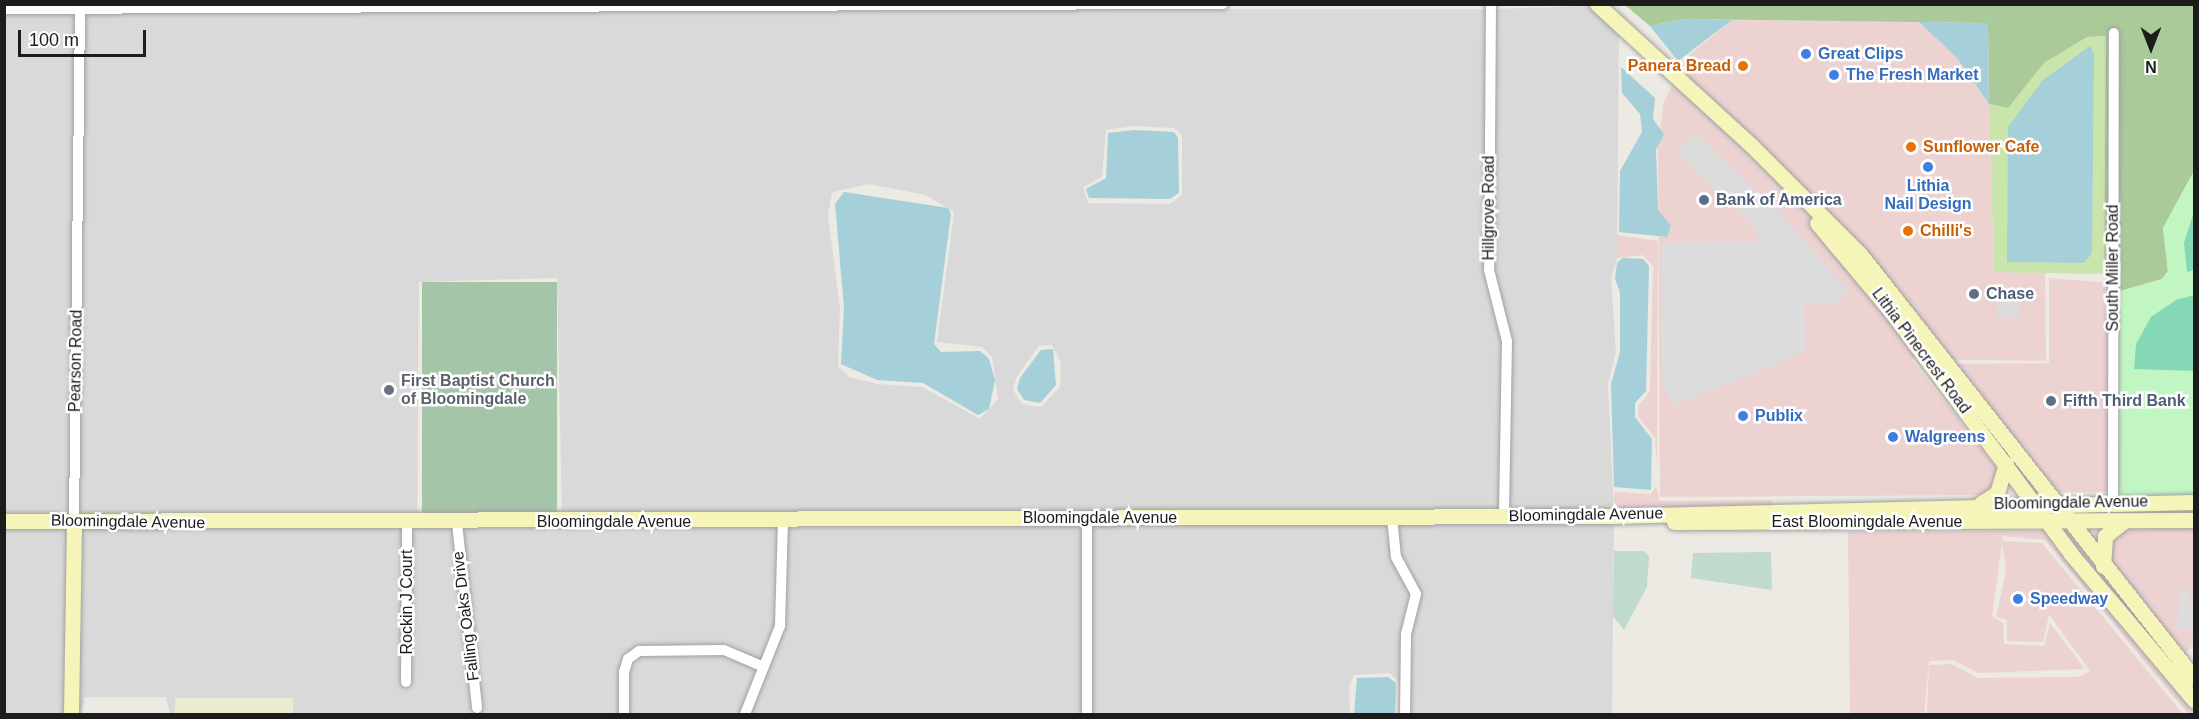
<!DOCTYPE html>
<html>
<head>
<meta charset="utf-8">
<style>
	body { margin:0 }
	#map { position:relative; width:2199px; height:719px; overflow:hidden; background:#ede9e3; font-family:Arial,sans-serif }
	div>[style] { position:absolute }
	.residential>* { inset:0; background:#dad9d9; transform-origin:0 0 }
	.commercial>* { inset:0; background:#edd2d2 }
	.farmland>* { inset:0; background:#eaebcf; transform-origin:0 0 }
	.grass>* { inset:0; background:#cae5ab }
	.forest>* { inset:0; background:#aaca9a }
	.wetland>* { inset:0; background:#c0dacd }
	.cemetery>* { inset:0; background:#a5c5a9; transform-origin:0 0 }
	.park>* { inset:0; background:#c1f6c3 }
	.pitch>* { inset:0; background:#85d8b5 }
	.parking>* { inset:0; background:#dcdcdc; transform-origin:0 0 }
	.water>* { inset:0; background:#a5cfd9 }
	.roads { filter:drop-shadow(0 0 2px #a0a0a0) drop-shadow(0 0 2px #a0a0a0) }
	.street>* { height:10px; margin:-5px; padding:0 5px; transform-origin:5px; border-radius:5px; background:#fff }
	.secondary>* { height:15px; margin:-7.5px; padding:0 7.5px; transform-origin:7.5px; border-radius:7.5px; background:#f5f5b9 }
	.dots>* { width:16px; height:16px; translate:-50% -50%; box-sizing:border-box; border:3px solid #fff; border-radius:50% }
	span { translate:-50% -50%; white-space:nowrap; text-align:center; line-height:1.15; -webkit-text-stroke:5px #fff; paint-order:stroke }
	.shop-label { font-size:16px; color:#366cbe; font-weight:700 }
	.left { translate:0 -50%; text-align:left }
	.food-label { font-size:16px; color:#c56008; font-weight:700 }
	.right { translate:-100% -50%; text-align:right }
	.service-label { font-size:16px; color:#4e5e75; font-weight:700 }
	.street-label { font-size:16px; color:#1c1c1c }
	.worship-label { font-size:16px; color:#5b616d; font-weight:700 }
	.frame { position:absolute; inset:0; border:6px solid #1c1c1c; pointer-events:none }
	.north { position:absolute; left:2121px; top:18px; width:60px; height:60px; -webkit-text-stroke:4px #fff; paint-order:stroke; rotate:180deg; font-size:16px; font-weight:700; line-height:24px; text-align:center; color:#1c1c1c }
	.north::after { content:''; display:block; margin:auto; width:21px; height:27px; background:#1c1c1c; clip-path:polygon(50% 0,100% 100%,50% 72%,0 100%) }
	.scale { position:absolute; left:18px; top:30px; width:128px; height:27px; box-sizing:border-box; border:3px solid #1c1c1c; border-top:0; padding-left:8px; font-size:18px; line-height:21px; white-space:nowrap; color:#1c1c1c; -webkit-text-stroke:4px #fff; paint-order:stroke }
</style>
</head>
<body>
<div id="map">
	<div class="residential">
		<div style="clip-path:polygon(1592px 6px,1619px 32px,1617px 258px,1611px 278px,1616px 352px,1608px 384px,1614px 511px,1508px 512px,1511px 341px,1493px 269px,1495px 9px)"></div>
		<div style="clip-path:polygon(evenodd,1224px 9px,1486px 9px,1484px 270px,1502px 342px,1500px 512px,562px 517px,557px 278px,419px 282px,417px 516px,78px 517px,84px 13px,1224px 9px,1134px 126px,1174px 128px,1182px 136px,1182px 195px,1170px 204px,1088px 203px,1083px 187px,1102px 177px,1106px 130px,1134px 126px,1224px 9px,869px 184px,926px 195px,954px 212px,937px 342px,982px 347px,992px 357px,998px 399px,980px 419px,922px 387px,877px 384px,849px 377px,838px 366px,840px 308px,828px 216px,832px 192px,869px 184px,1224px 9px,1052px 345px,1061px 363px,1060px 387px,1041px 407px,1022px 404px,1013px 390px,1017px 376px,1039px 346px,1052px 345px)"></div>
		<div style="left:4px;top:13px;width:72px;height:503px"></div>
		<div style="clip-path:polygon(1614px 521px,1612px 714px,1409px 714px,1411px 634px,1420px 594px,1400px 555px,1397px 522px)"></div>
		<div style="clip-path:polygon(1388px 522px,1393px 560px,1411px 594px,1401px 714px,1399px 682px,1389px 673px,1354px 675px,1349px 687px,1350px 714px,1092px 714px,1091px 523px)"></div>
		<div style="clip-path:polygon(1082px 523px,1083px 714px,750px 714px,784px 627px,788px 525px)"></div>
		<div style="clip-path:polygon(779px 525px,776px 624px,762px 661px,724px 645px,625px 655px,619px 714px,292px 714px,293px 698px,176px 698px,175px 714px,170px 714px,166px 697px,85px 697px,81px 714px,75px 714px,78px 527px,453px 528px,474px 714px,482px 712px,461px 528px)"></div>
		<div style="left:5px;top:526px;width:64px;height:188px"></div>
		<div style="clip-path:polygon(723px 655px,759px 670px,741px 714px,628px 714px,629px 673px,640px 656px)"></div>
	</div>
	<div class="commercial">
		<div style="clip-path:polygon(1732px 20px,1919px 22px,1957px 58px,1989px 104px,1994px 272px,2045px 273px,2046px 361px,1911px 359px,1998px 469px,1994px 490px,1981px 495px,1660px 497px,1658px 146px,1664px 102px,1686px 58px)"></div>
		<div style="clip-path:polygon(1617px 235px,1658px 241px,1657px 467px,1655px 438px,1638px 416px,1639px 405px,1650px 391px,1653px 265px,1643px 255px,1617px 258px)"></div>
		<div style="clip-path:polygon(2049px 278px,2109px 283px,2108px 492px,2052px 492px,1953px 364px,2049px 363px)"></div>
		<div style="clip-path:polygon(1656px 486px,1660px 501px,1772px 500px,1772px 505px,1614px 511px,1614px 492px,1651px 494px)"></div>
		<div style="clip-path:polygon(2120px 525px,2194px 525px,2194px 646px,2182px 654px,2105px 559px,2110px 532px)"></div>
		<div style="clip-path:polygon(2050px 531px,2194px 708px,2194px 714px,2188px 714px,2045px 540px,2003px 536px,1992px 616px,2003px 623px,2004px 644px,2044px 646px,2050px 623px,2085px 669px,1978px 673px,1953px 660px,1929px 661px,1924px 714px,1850px 714px,1848px 532px)"></div>
		<div style="clip-path:polygon(2061px 531px,2070px 531px,2194px 685px,2194px 693px)"></div>
		<div style="clip-path:polygon(2002px 541px,2042px 543px,2183px 714px,1927px 714px,1929px 665px,1951px 664px,1978px 678px,2078px 677px,2090px 671px,2049px 614px,2043px 642px,2007px 641px,2007px 620px,1996px 617px,2006px 571px)"></div>
	</div>
	<div class="farmland">
		<div style="left:175px;top:698px;width:118px;height:16px"></div>
	</div>
	<div class="grass">
		<div style="clip-path:polygon(2106px 36px,2104px 274px,1994px 272px,1989px 104px,2008px 108px,2044px 63px,2087px 37px)"></div>
	</div>
	<div class="forest">
		<div style="clip-path:polygon(1625px 5px,2194px 5px,2194px 171px,2163px 228px,2168px 271px,2162px 279px,2113px 293px,2113px 281px,2104px 274px,2106px 36px,2087px 37px,2044px 63px,2008px 108px,1989px 104px,1988px 23px,1682px 19px,1650px 26px)"></div>
	</div>
	<div class="wetland">
		<div style="clip-path:polygon(1614px 551px,1644px 551px,1649px 556px,1647px 587px,1624px 630px,1613px 616px)"></div>
		<div style="clip-path:polygon(1771px 552px,1772px 590px,1691px 578px,1693px 553px)"></div>
	</div>
	<div class="cemetery">
		<div style="left:557px;top:282px;width:234px;height:135px;rotate:90deg"></div>
	</div>
	<div class="park">
		<div style="clip-path:polygon(2194px 171px,2194px 498px,2117px 498px,2119px 292px,2162px 279px,2168px 271px,2163px 228px)"></div>
	</div>
	<div class="pitch">
		<div style="clip-path:polygon(2194px 212px,2194px 270px,2187px 272px,2184px 243px)"></div>
		<div style="clip-path:polygon(2194px 295px,2194px 371px,2134px 369px,2136px 344px,2151px 317px,2176px 300px)"></div>
	</div>
	<div class="parking">
		<div style="clip-path:polygon(1695px 133px,1776px 209px,1849px 291px,1836px 303px,1804px 303px,1805px 352px,1673px 406px,1662px 381px,1662px 243px,1759px 242px,1756px 228px,1676px 152px)"></div>
		<div style="left:2019px;top:287px;width:31px;height:22px;rotate:90deg"></div>
		<div style="clip-path:polygon(2179px 589px,2189px 590px,2189px 602px,2194px 602px,2194px 630px,2178px 630px)"></div>
	</div>
	<div class="water">
		<div style="clip-path:polygon(1682px 19px,1695px 19px,1732px 20px,1678px 61px,1650px 26px)"></div>
		<div style="clip-path:polygon(1919px 22px,1988px 23px,1989px 104px,1957px 58px)"></div>
		<div style="clip-path:polygon(2090px 46px,2094px 54px,2092px 253px,2084px 263px,2007px 262px,2008px 127px,2043px 80px)"></div>
		<div style="clip-path:polygon(1621px 67px,1655px 98px,1653px 119px,1664px 134px,1656px 150px,1658px 210px,1671px 226px,1667px 237px,1619px 232px,1620px 171px,1642px 132px,1640px 114px,1622px 93px)"></div>
		<div style="clip-path:polygon(1134px 130px,1174px 132px,1178px 138px,1179px 193px,1170px 199px,1089px 198px,1086px 189px,1106px 178px,1108px 133px)"></div>
		<div style="clip-path:polygon(844px 192px,948px 208px,951px 214px,934px 344px,941px 352px,980px 351px,989px 359px,995px 380px,989px 409px,978px 415px,923px 383px,877px 380px,841px 364px,844px 308px,835px 204px)"></div>
		<div style="clip-path:polygon(1623px 258px,1643px 259px,1649px 266px,1646px 391px,1635px 403px,1635px 417px,1652px 439px,1651px 490px,1614px 487px,1611px 384px,1620px 352px,1620px 293px,1615px 278px,1617px 263px)"></div>
		<div style="clip-path:polygon(1053px 349px,1056px 385px,1040px 403px,1024px 400px,1017px 389px,1020px 378px,1041px 350px)"></div>
		<div style="clip-path:polygon(1388px 677px,1396px 683px,1395px 714px,1354px 714px,1357px 678px)"></div>
	</div>
	<div class="roads">
		<div class="street">
			<div style="left:1491px;top:4px;width:266px;rotate:90.4deg"></div>
			<div style="left:1489px;top:270px;width:73px;rotate:75.8deg"></div>
			<div style="left:1507px;top:341px;width:176px;rotate:91deg"></div>
			<div style="left:4px;top:9px;width:1219px;rotate:-0.24deg"></div>
			<div style="left:2113px;top:503px;width:470px;rotate:-89.9deg"></div>
			<div style="left:1392px;top:517px;width:40px;rotate:84.3deg"></div>
			<div style="left:1396px;top:557px;width:42px;rotate:61.6deg"></div>
			<div style="left:1416px;top:594px;width:41px;rotate:104deg"></div>
			<div style="left:1406px;top:634px;width:80px;rotate:90.7deg"></div>
			<div style="left:1087px;top:518px;width:196px;rotate:90deg"></div>
			<div style="left:74px;top:522px;width:514px;rotate:-89.33deg"></div>
			<div style="left:457px;top:523px;width:186px;rotate:83.8deg"></div>
			<div style="left:406px;top:682px;width:159px;rotate:-89.6deg"></div>
			<div style="left:624px;top:714px;width:42px;rotate:-90deg"></div>
			<div style="left:624px;top:672px;width:14px;rotate:-73deg"></div>
			<div style="left:628px;top:659px;width:14px;rotate:-36deg"></div>
			<div style="left:639px;top:651px;width:85px;rotate:-0.7deg"></div>
			<div style="left:724px;top:650px;width:43px;rotate:23deg"></div>
			<div style="left:745px;top:714px;width:95px;rotate:-68.3deg"></div>
			<div style="left:780px;top:626px;width:105px;rotate:-88.4deg"></div>
		</div>
		<div class="secondary">
			<div style="left:1597px;top:4px;width:209px;rotate:42.5deg"></div>
			<div style="left:1751px;top:145px;width:154px;rotate:45deg"></div>
			<div style="left:1860px;top:254px;width:540px;rotate:51.77deg"></div>
			<div style="left:1817px;top:223px;width:114px;rotate:50deg"></div>
			<div style="left:1890px;top:310px;width:304px;rotate:53.4deg"></div>
			<div style="left:2071px;top:554px;width:191px;rotate:49.9deg"></div>
			<div style="left:1981px;top:503px;width:19px;rotate:-32deg"></div>
			<div style="left:1997px;top:493px;width:31px;rotate:-73deg"></div>
			<div style="left:4px;top:521px;width:1607px;rotate:-0.18deg"></div>
			<div style="left:1611px;top:516px;width:583px;rotate:-1.38deg"></div>
			<div style="left:1674px;top:522px;width:520px;rotate:-0.22deg"></div>
			<div style="left:2103px;top:566px;width:30px;rotate:-86deg"></div>
			<div style="left:2105px;top:536px;width:24px;rotate:-38deg"></div>
			<div style="left:71px;top:714px;width:192px;rotate:-89.1deg"></div>
		</div>
	</div>
	<div class="dots">
		<div style="left:1806px;top:54px;background:#3f7fe0"></div>
		<div style="left:1743px;top:66px;background:#e8710a"></div>
		<div style="left:1834px;top:75px;background:#3f7fe0"></div>
		<div style="left:1911px;top:147px;background:#e8710a"></div>
		<div style="left:1928px;top:167px;background:#3f7fe0"></div>
		<div style="left:1704px;top:200px;background:#5c6f8a"></div>
		<div style="left:1908px;top:231px;background:#e8710a"></div>
		<div style="left:1974px;top:294px;background:#5c6f8a"></div>
		<div style="left:389px;top:390px;background:#6b7280"></div>
		<div style="left:2051px;top:401px;background:#5c6f8a"></div>
		<div style="left:1743px;top:416px;background:#3f7fe0"></div>
		<div style="left:1893px;top:437px;background:#3f7fe0"></div>
		<div style="left:2018px;top:599px;background:#3f7fe0"></div>
	</div>
	<div class="shop-label">
		<span class="left" style="left:1818px;top:54px">Great Clips</span>
		<span class="left" style="left:1846px;top:75px">The Fresh Market</span>
		<span style="left:1928px;top:195px">Lithia<br>Nail Design</span>
		<span class="left" style="left:1755px;top:416px">Publix</span>
		<span class="left" style="left:1905px;top:437px">Walgreens</span>
		<span class="left" style="left:2030px;top:599px">Speedway</span>
	</div>
	<div class="food-label">
		<span class="right" style="left:1731px;top:66px">Panera Bread</span>
		<span class="left" style="left:1923px;top:147px">Sunflower Cafe</span>
		<span class="left" style="left:1920px;top:231px">Chilli's</span>
	</div>
	<div class="service-label">
		<span class="left" style="left:1716px;top:200px">Bank of America</span>
		<span class="left" style="left:1986px;top:294px">Chase</span>
		<span class="left" style="left:2063px;top:401px">Fifth Third Bank</span>
	</div>
	<div class="street-label">
		<span style="left:1489px;top:208px;rotate:-90deg">Hillgrove Road</span>
		<span style="left:2113px;top:268px;rotate:-90deg">South Miller Road</span>
		<span style="left:1921px;top:351px;rotate:53deg">Lithia Pinecrest Road</span>
		<span style="left:76px;top:361px;rotate:-89deg">Pearson Road</span>
		<span style="left:2071px;top:503px;rotate:-1deg">Bloomingdale Avenue</span>
		<span style="left:1586px;top:515px;rotate:-1deg">Bloomingdale Avenue</span>
		<span style="left:1100px;top:518px">Bloomingdale Avenue</span>
		<span style="left:128px;top:522px;rotate:1deg">Bloomingdale Avenue</span>
		<span style="left:614px;top:522px">Bloomingdale Avenue</span>
		<span style="left:1867px;top:522px">East Bloomingdale Avenue</span>
		<span style="left:407px;top:602px;rotate:-90deg">Rockin J Court</span>
		<span style="left:466px;top:616px;rotate:-97deg">Falling Oaks Drive</span>
	</div>
	<div class="worship-label">
		<span class="left" style="left:401px;top:390px">First Baptist Church<br>of Bloomingdale</span>
	</div>
	<div class="frame"></div>
	<div class="north">N</div>
	<div class="scale">100 m</div>
</div>
</body>
</html>
